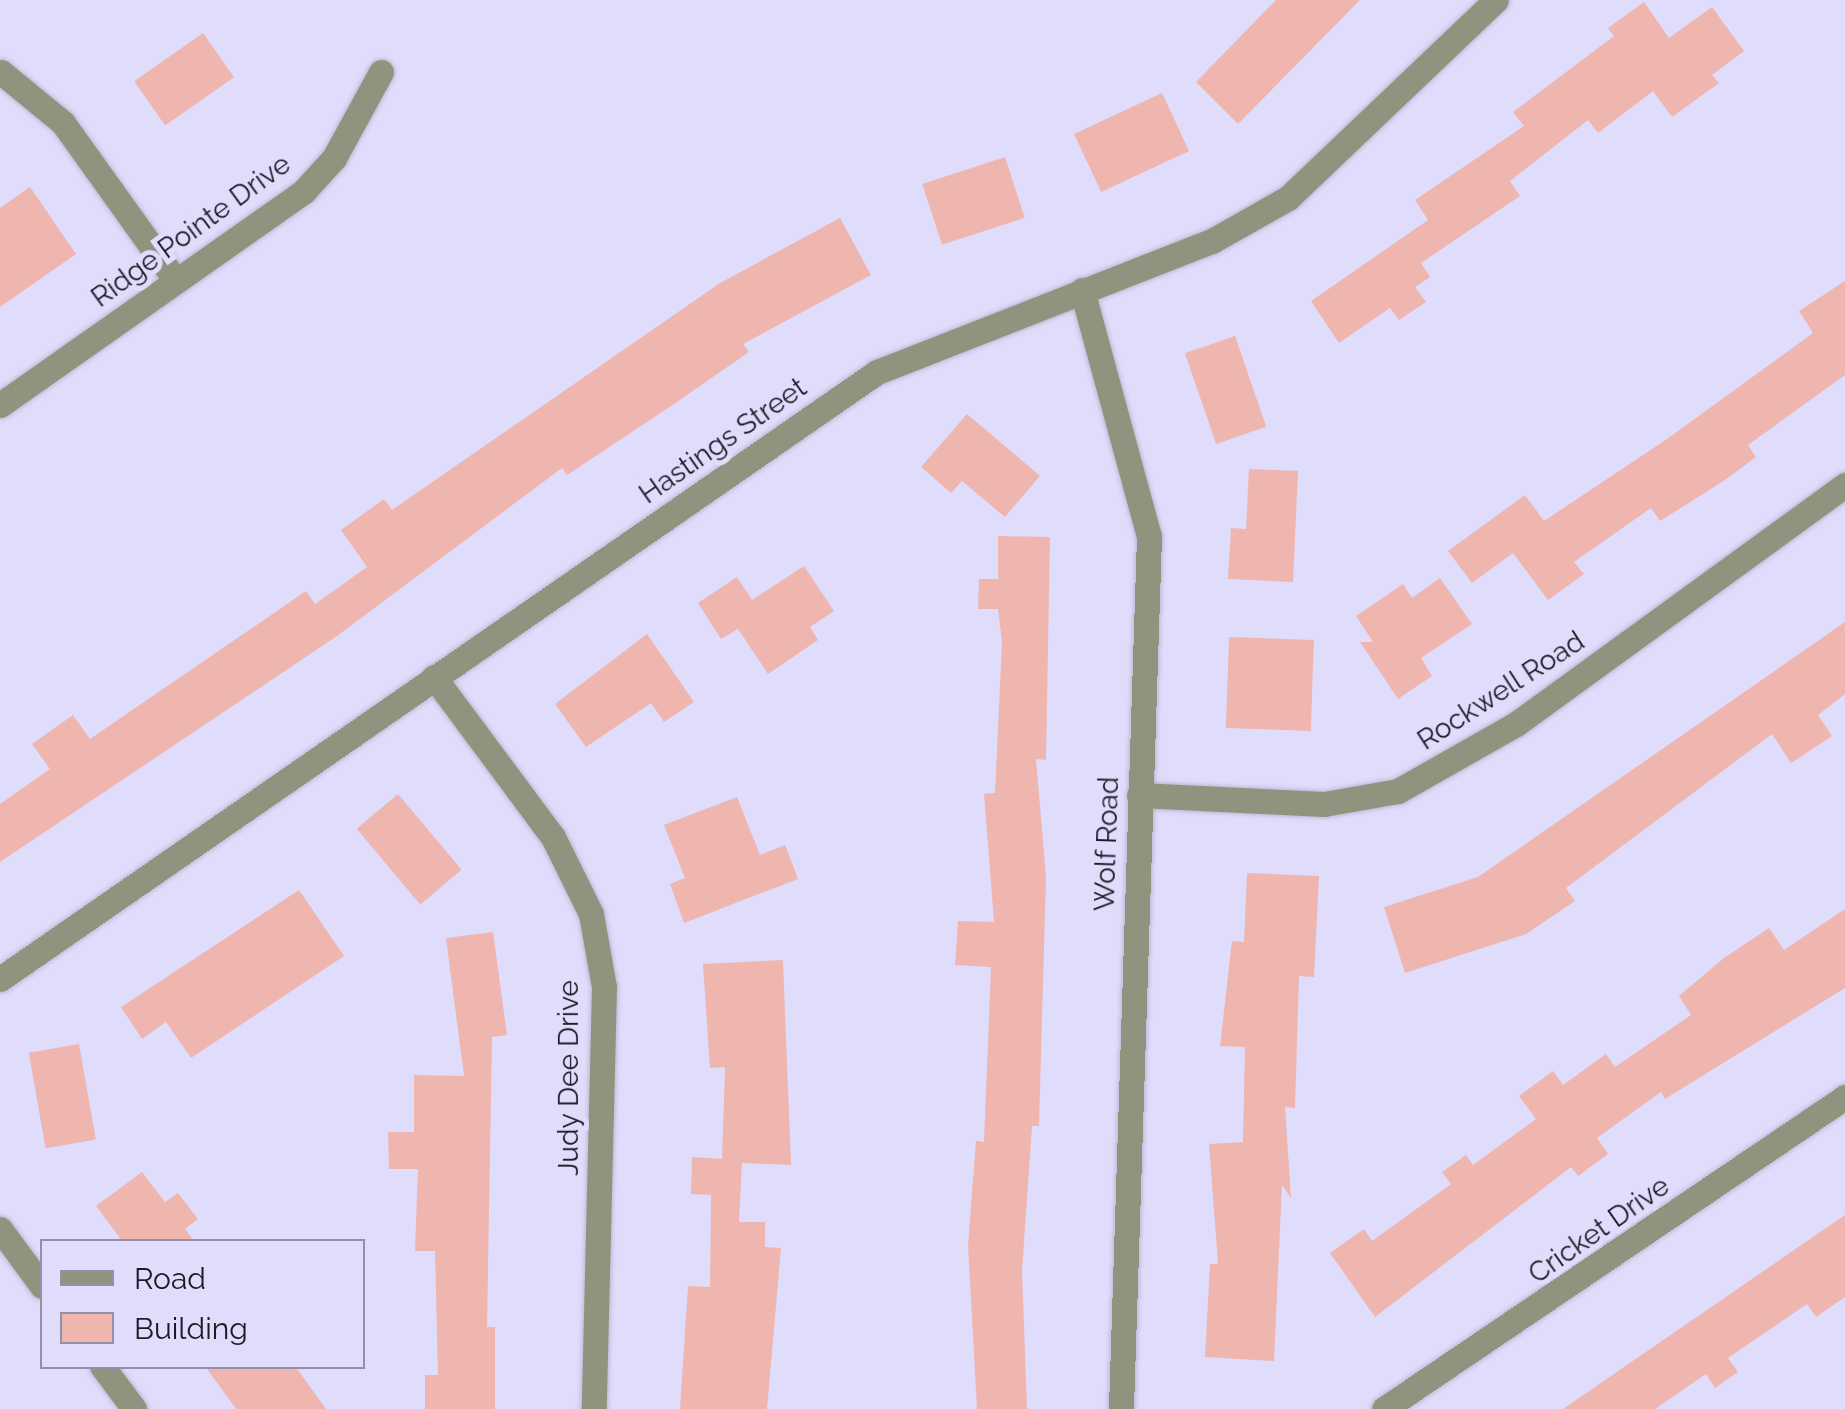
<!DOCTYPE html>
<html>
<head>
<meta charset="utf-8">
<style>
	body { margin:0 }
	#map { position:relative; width:1845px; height:1409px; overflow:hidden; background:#e0ddfc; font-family:Raleway,sans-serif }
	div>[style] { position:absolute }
	.building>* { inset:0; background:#efb5af; transform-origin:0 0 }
	.roads { filter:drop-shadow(0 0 2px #bdbad5) drop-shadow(0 0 2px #bdbad5) }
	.minor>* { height:25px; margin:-12.5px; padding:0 12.5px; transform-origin:12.5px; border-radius:12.5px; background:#8f947f }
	span { translate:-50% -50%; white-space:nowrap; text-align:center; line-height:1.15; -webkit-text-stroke:10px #e0ddfc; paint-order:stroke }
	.street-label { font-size:28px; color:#1d1b26 }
	.legend { position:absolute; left:40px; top:1239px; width:325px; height:130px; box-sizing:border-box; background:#e0ddfc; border:2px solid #928fa6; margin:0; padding:12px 18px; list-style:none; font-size:30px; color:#1d1b26 }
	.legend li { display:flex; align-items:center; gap:20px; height:50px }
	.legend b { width:50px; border:2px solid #928fa6 }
</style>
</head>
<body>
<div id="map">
	<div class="building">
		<div style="clip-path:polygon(1276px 0,1360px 0,1238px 124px,1196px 82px)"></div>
		<div style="clip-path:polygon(1644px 2px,1669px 38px,1712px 7px,1744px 51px,1712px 75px,1719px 83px,1672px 117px,1653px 91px,1598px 133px,1588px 120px,1510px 181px,1520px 196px,1421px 263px,1430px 277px,1415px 287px,1426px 302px,1399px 320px,1390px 308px,1339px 343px,1311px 301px,1428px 220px,1415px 200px,1524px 126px,1513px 112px,1614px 36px,1608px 28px)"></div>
		<div style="left:203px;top:33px;width:54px;height:84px;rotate:55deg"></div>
		<div style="left:1162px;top:93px;width:64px;height:97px;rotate:65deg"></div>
		<div style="left:1005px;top:157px;width:64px;height:87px;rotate:72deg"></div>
		<div style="clip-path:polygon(30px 187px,76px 254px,0 307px,0 208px)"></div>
		<div style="clip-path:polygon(840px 218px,871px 275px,743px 344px,749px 352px,671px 406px,567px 475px,562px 468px,337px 636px,0 862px,0 804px,50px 769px,32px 744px,73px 715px,90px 739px,306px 591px,315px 604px,367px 567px,341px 530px,384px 499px,392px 510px,720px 283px)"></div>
		<div style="clip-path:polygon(1845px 281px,1845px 375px,1748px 445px,1756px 457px,1725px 480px,1660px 521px,1651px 508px,1574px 562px,1584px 574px,1548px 600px,1513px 553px,1472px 583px,1448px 551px,1525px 495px,1544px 521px,1667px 439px,1813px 333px,1799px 311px)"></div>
		<div style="left:1235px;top:336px;width:96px;height:53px;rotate:71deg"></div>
		<div style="clip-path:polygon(967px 414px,1040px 476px,1005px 517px,962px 481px,951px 493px,921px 467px)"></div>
		<div style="clip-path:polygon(1249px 469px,1298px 471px,1293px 582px,1228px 579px,1231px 528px,1246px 529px)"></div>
		<div style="clip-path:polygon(998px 536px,1050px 537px,1046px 760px,1036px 759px,1046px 877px,1039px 1126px,1032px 1126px,1022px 1271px,1027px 1409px,977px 1409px,968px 1246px,976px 1141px,984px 1142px,991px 967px,955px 965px,958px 921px,994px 922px,984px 794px,995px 793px,1002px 642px,998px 609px,978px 609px,979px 579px,998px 579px)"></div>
		<div style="clip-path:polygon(804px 566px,834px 611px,810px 627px,818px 640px,768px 674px,738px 629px,721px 639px,698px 603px,737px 577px,752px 600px)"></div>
		<div style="clip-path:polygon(1440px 578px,1472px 624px,1421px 658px,1432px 676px,1398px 699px,1360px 642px,1373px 642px,1356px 616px,1403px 584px,1412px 598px)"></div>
		<div style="clip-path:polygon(1845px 622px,1845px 694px,1818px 715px,1832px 736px,1791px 763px,1772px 734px,1566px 888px,1575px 901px,1526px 934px,1405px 973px,1384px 907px,1478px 877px)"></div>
		<div style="clip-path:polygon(647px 634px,694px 702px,664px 722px,651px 703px,586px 747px,555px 704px)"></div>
		<div style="left:1229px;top:637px;width:85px;height:91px;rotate:2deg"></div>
		<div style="left:398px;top:794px;width:99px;height:54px;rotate:50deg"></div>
		<div style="clip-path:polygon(737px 797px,760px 855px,785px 845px,798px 879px,684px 923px,670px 884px,685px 878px,664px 825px)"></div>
		<div style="clip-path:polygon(1247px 873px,1319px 876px,1314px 977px,1299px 976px,1295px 1108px,1285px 1107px,1291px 1198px,1282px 1185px,1274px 1361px,1205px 1357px,1210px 1264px,1218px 1264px,1209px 1144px,1243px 1142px,1245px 1047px,1220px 1046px,1232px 941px,1244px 942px)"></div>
		<div style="clip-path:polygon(299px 890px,344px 956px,191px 1058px,166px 1022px,142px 1039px,121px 1007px)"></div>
		<div style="clip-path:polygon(1845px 909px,1845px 988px,1665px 1099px,1661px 1092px,1597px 1138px,1608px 1154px,1578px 1176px,1571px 1167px,1375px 1317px,1330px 1253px,1364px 1229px,1372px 1241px,1451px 1184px,1442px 1172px,1466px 1155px,1473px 1165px,1536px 1119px,1519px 1096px,1553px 1071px,1563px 1085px,1606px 1054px,1615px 1067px,1691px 1015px,1679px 996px,1724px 958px,1769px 928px,1784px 950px)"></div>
		<div style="clip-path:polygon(493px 932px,507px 1035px,492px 1037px,487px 1327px,495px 1327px,495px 1409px,425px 1409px,425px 1375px,438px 1375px,435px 1251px,415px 1251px,418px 1169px,389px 1169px,388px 1132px,414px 1132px,414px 1075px,464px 1076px,446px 938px)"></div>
		<div style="clip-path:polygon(783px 960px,791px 1165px,742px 1163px,739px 1222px,765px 1222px,765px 1247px,781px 1248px,767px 1409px,680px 1409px,688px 1286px,710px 1287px,711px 1195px,691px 1194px,692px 1157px,722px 1159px,725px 1067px,710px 1068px,703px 964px)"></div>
		<div style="left:79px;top:1044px;width:97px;height:51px;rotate:80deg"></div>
		<div style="clip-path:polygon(142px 1172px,165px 1202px,178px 1193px,198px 1219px,185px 1229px,195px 1242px,123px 1242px,96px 1206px)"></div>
		<div style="clip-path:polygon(1845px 1215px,1845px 1297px,1816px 1317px,1807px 1304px,1728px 1358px,1738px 1372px,1715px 1388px,1706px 1374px,1655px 1409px,1563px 1409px)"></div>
		<div style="clip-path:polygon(205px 1366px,295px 1366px,326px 1409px,236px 1409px)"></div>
	</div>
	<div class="roads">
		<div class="minor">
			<div style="left:1px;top:72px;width:80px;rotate:39.4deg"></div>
			<div style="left:63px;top:123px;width:194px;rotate:54.4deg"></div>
			<div style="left:1082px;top:290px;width:255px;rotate:74.8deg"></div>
			<div style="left:1149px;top:536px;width:873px;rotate:91.84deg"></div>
			<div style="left:0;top:405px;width:372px;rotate:-35.1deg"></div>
			<div style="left:304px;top:191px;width:45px;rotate:-47.7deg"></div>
			<div style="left:334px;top:158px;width:98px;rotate:-61.3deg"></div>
			<div style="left:434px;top:677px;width:199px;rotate:53.4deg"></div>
			<div style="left:553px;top:837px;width:86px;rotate:63.7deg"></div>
			<div style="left:591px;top:914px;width:74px;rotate:79.9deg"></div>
			<div style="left:604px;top:987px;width:422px;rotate:91.4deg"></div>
			<div style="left:1139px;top:795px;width:185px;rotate:2.8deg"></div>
			<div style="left:1324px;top:804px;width:75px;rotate:-10deg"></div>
			<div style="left:1398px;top:791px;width:136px;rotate:-29.6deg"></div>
			<div style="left:1516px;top:724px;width:407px;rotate:-36deg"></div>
			<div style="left:0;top:979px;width:1067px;rotate:-34.69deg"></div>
			<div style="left:877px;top:372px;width:360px;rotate:-21.4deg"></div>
			<div style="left:1212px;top:241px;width:87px;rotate:-29.5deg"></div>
			<div style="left:1288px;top:198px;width:287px;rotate:-43.6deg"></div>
			<div style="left:0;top:1229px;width:71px;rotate:53.6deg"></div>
			<div style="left:102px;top:1366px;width:54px;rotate:53.3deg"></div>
			<div style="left:1384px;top:1409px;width:557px;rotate:-34.09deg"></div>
		</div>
	</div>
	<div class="street-label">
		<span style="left:191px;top:231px;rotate:-36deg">Ridge Pointe Drive</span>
		<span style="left:723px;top:441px;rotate:-35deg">Hastings Street</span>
		<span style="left:1501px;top:691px;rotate:-33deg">Rockwell Road</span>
		<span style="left:1107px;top:844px;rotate:-88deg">Wolf Road</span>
		<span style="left:569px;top:1078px;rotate:-90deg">Judy Dee Drive</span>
		<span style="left:1599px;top:1230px;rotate:-35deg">Cricket Drive</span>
	</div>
	<ul class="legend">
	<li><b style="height:12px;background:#8f947f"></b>Road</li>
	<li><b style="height:28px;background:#efb5af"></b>Building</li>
	</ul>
</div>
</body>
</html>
